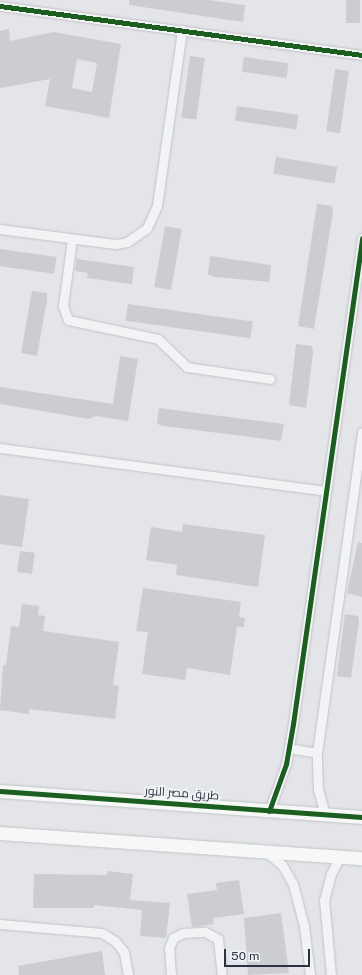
<!DOCTYPE html>
<html>
<head>
<meta charset="utf-8">
<style>
	body { margin:0 }
	#map { position:relative; width:362px; height:975px; overflow:hidden; background:#e3e5e8; font-family:"Public Sans",Cairo,sans-serif }
	div>[style] { position:absolute }
	.building>* { inset:0; background:#cbcdd0; transform-origin:0 0 }
	.roads { filter:drop-shadow(0 0 1px #c1c3c6) drop-shadow(0 0 1px #c1c3c6) }
	.street>* { height:9px; margin:-4.5px; padding:0 4.5px; transform-origin:4.5px; border-radius:4.5px; background:#f2f3f5 }
	.secondary>* { height:13px; margin:-6.5px; padding:0 6.5px; transform-origin:6.5px; border-radius:6.5px; background:#f6f7f7 }
	.cycleway>* { height:5px; margin:-2.5px; padding:0 2.5px; transform-origin:2.5px; border-radius:2.5px; background:#1b5e20 }
	span { translate:-50% -50%; white-space:nowrap; text-align:center; line-height:1.15; -webkit-text-stroke:3.5px #f1f4f7; paint-order:stroke }
	.street-label { font-size:12px; color:#2b3341 }
	.scale { position:absolute; left:224px; top:949px; width:86px; height:18px; box-sizing:border-box; border:2px solid #2b3341; border-top:0; padding-left:5px; font-size:12px; line-height:14px; white-space:nowrap; color:#2b3341; -webkit-text-stroke:3px #f1f4f7; paint-order:stroke }
</style>
</head>
<body>
<div id="map">
	<div class="building">
		<div style="clip-path:polygon(129px 0,208px 0,245px 5px,243px 22px,129px 5px)"></div>
		<div style="left:346px;top:0;width:14px;height:23px"></div>
		<div style="clip-path:polygon(evenodd,9px 29px,10px 41px,54px 32px,121px 44px,109px 118px,45px 106px,50px 79px,0 88px,0 31px,9px 29px,77px 59px,97px 63px,92px 92px,72px 88px,77px 59px)"></div>
		<div style="left:190px;top:56px;width:15px;height:62px;rotate:8deg"></div>
		<div style="left:244px;top:57px;width:45px;height:15px;rotate:8deg"></div>
		<div style="left:335px;top:69px;width:14px;height:63px;rotate:8deg"></div>
		<div style="left:237px;top:106px;width:62px;height:15px;rotate:8deg"></div>
		<div style="left:276px;top:157px;width:62px;height:17px;rotate:9deg"></div>
		<div style="clip-path:polygon(317px 204px,332px 206px,333px 212px,314px 329px,298px 326px)"></div>
		<div style="left:165px;top:226px;width:17px;height:62px;rotate:10deg"></div>
		<div style="left:0;top:249px;width:57px;height:17px;rotate:8deg"></div>
		<div style="clip-path:polygon(210px 256px,271px 265px,269px 282px,215px 277px,208px 274px)"></div>
		<div style="clip-path:polygon(77px 259px,134px 267px,132px 284px,87px 278px,88px 273px,75px 271px)"></div>
		<div style="clip-path:polygon(32px 291px,47px 293px,47px 300px,37px 356px,21px 353px)"></div>
		<div style="left:128px;top:304px;width:126px;height:17px;rotate:8deg"></div>
		<div style="clip-path:polygon(296px 344px,312px 346px,313px 353px,306px 408px,289px 405px)"></div>
		<div style="clip-path:polygon(120px 356px,138px 359px,128px 421px,96px 416px,89px 419px,0 404px,0 387px,113px 404px)"></div>
		<div style="clip-path:polygon(159px 408px,284px 424px,281px 441px,164px 426px,157px 424px)"></div>
		<div style="clip-path:polygon(0 495px,29px 499px,22px 547px,0 544px)"></div>
		<div style="clip-path:polygon(183px 524px,265px 535px,258px 587px,176px 575px,177px 565px,146px 560px,151px 527px,182px 532px)"></div>
		<div style="clip-path:polygon(358px 542px,362px 543px,362px 597px,347px 593px)"></div>
		<div style="left:20px;top:551px;width:15px;height:21px;rotate:8deg"></div>
		<div style="clip-path:polygon(143px 588px,241px 602px,239px 617px,245px 618px,244px 627px,237px 627px,230px 675px,187px 668px,185px 680px,142px 674px,148px 632px,136px 631px)"></div>
		<div style="clip-path:polygon(22px 604px,39px 606px,38px 615px,45px 616px,43px 631px,119px 642px,113px 685px,119px 686px,115px 719px,29px 709px,29px 714px,0 710px,3px 665px,6px 665px,11px 626px,19px 627px)"></div>
		<div style="clip-path:polygon(345px 614px,358px 616px,359px 621px,351px 678px,337px 676px)"></div>
		<div style="clip-path:polygon(107px 871px,133px 874px,130px 900px,170px 903px,166px 938px,140px 936px,142px 910px,94px 905px,94px 908px,33px 908px,34px 874px,107px 875px)"></div>
		<div style="clip-path:polygon(239px 880px,244px 914px,213px 918px,214px 924px,192px 927px,187px 894px,217px 890px,216px 883px)"></div>
		<div style="clip-path:polygon(281px 913px,289px 973px,248px 975px,244px 918px)"></div>
		<div style="clip-path:polygon(102px 951px,105px 975px,19px 975px,18px 966px)"></div>
	</div>
	<div class="roads">
		<div class="street">
			<div style="left:0;top:6px;width:365px;rotate:7.7deg"></div>
			<div style="left:0;top:229px;width:116px;rotate:7.4deg"></div>
			<div style="left:115px;top:244px;width:12px;rotate:-9deg"></div>
			<div style="left:127px;top:242px;width:24px;rotate:-35deg"></div>
			<div style="left:147px;top:228px;width:24px;rotate:-66deg"></div>
			<div style="left:157px;top:206px;width:178px;rotate:-81.9deg"></div>
			<div style="left:72px;top:239px;width:68px;rotate:97.7deg"></div>
			<div style="left:63px;top:306px;width:15px;rotate:70deg"></div>
			<div style="left:68px;top:320px;width:92px;rotate:11.9deg"></div>
			<div style="left:158px;top:339px;width:40px;rotate:44deg"></div>
			<div style="left:187px;top:367px;width:84px;rotate:8.2deg"></div>
			<div style="left:0;top:448px;width:328px;rotate:7.5deg"></div>
			<div style="left:289px;top:748px;width:28px;rotate:10deg"></div>
			<div style="left:269px;top:811px;width:50px;rotate:-70.1deg"></div>
			<div style="left:286px;top:764px;width:41px;rotate:-80.1deg"></div>
			<div style="left:293px;top:724px;width:491px;rotate:-81.9deg"></div>
			<div style="left:325px;top:814px;width:25px;rotate:-106deg"></div>
			<div style="left:318px;top:790px;width:37px;rotate:-92deg"></div>
			<div style="left:317px;top:753px;width:324px;rotate:-82deg"></div>
			<div style="left:266px;top:852px;width:21px;rotate:39deg"></div>
			<div style="left:282px;top:865px;width:22px;rotate:60deg"></div>
			<div style="left:293px;top:884px;width:43px;rotate:75.3deg"></div>
			<div style="left:304px;top:926px;width:49px;rotate:83deg"></div>
			<div style="left:0;top:924px;width:102px;rotate:5deg"></div>
			<div style="left:102px;top:933px;width:15px;rotate:32deg"></div>
			<div style="left:115px;top:941px;width:14px;rotate:51deg"></div>
			<div style="left:124px;top:952px;width:23px;rotate:80deg"></div>
			<div style="left:171px;top:975px;width:27px;rotate:-94deg"></div>
			<div style="left:169px;top:948px;width:11px;rotate:-68deg"></div>
			<div style="left:173px;top:938px;width:11px;rotate:-27deg"></div>
			<div style="left:183px;top:933px;width:22px;rotate:-3deg"></div>
			<div style="left:205px;top:932px;width:15px;rotate:28deg"></div>
			<div style="left:218px;top:939px;width:36px;rotate:84deg"></div>
			<div style="left:331px;top:975px;width:75px;rotate:-95.3deg"></div>
			<div style="left:324px;top:900px;width:27px;rotate:-75deg"></div>
			<div style="left:331px;top:874px;width:20px;rotate:-63deg"></div>
		</div>
		<div class="secondary">
			<div style="left:0;top:791px;width:363px;rotate:4.1deg"></div>
			<div style="left:0;top:833px;width:363px;rotate:4deg"></div>
		</div>
	</div>
	<div class="cycleway">
		<div style="left:0;top:6px;width:365px;rotate:7.7deg"></div>
		<div style="left:0;top:791px;width:363px;rotate:4.1deg"></div>
		<div style="left:269px;top:811px;width:50px;rotate:-70.1deg"></div>
		<div style="left:286px;top:764px;width:41px;rotate:-80.1deg"></div>
		<div style="left:293px;top:724px;width:491px;rotate:-81.9deg"></div>
	</div>
	<div class="street-label">
		<span style="left:182px;top:794px;rotate:4deg">طريق مصر النور</span>
	</div>
	<div class="scale">50 m</div>
</div>
</body>
</html>
